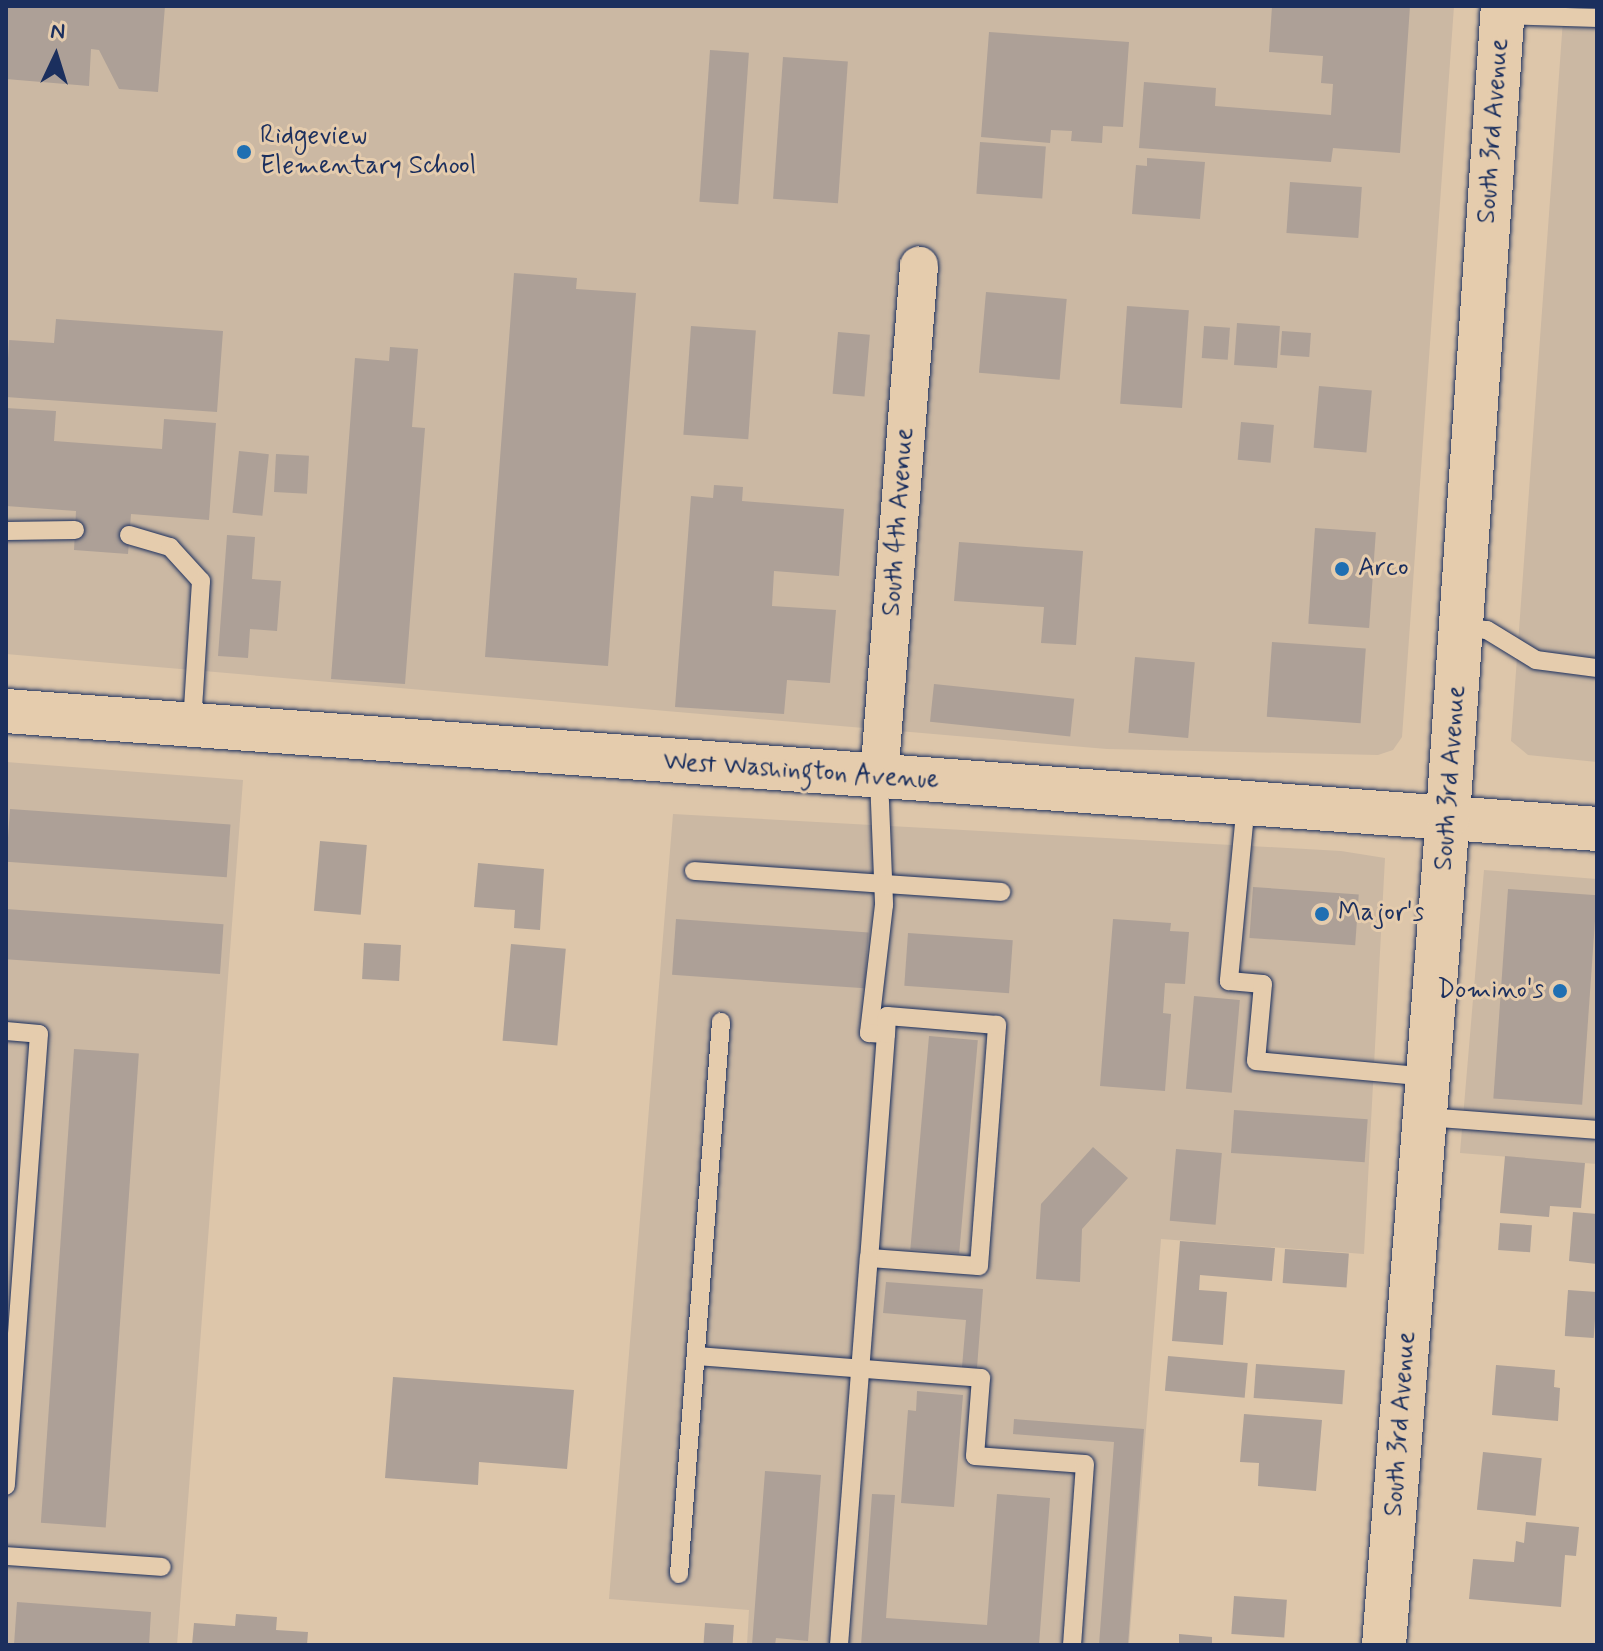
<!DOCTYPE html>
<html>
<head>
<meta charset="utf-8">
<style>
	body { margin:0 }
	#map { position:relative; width:1603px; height:1651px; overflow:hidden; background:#ddc6aa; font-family:Mynerve,sans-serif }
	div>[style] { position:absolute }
	.built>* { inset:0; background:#cbb8a3 }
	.building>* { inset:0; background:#ada097; transform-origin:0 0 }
	.roads { filter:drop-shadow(0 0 2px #1b2f5e) drop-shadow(0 0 2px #1b2f5e) }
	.lane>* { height:18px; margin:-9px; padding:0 9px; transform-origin:9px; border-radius:9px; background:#e5ccad }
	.street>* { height:38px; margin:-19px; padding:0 19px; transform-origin:19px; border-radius:19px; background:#e5ccad }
	.secondary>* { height:44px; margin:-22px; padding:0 22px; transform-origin:22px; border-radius:22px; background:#e5ccad }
	.dots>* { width:22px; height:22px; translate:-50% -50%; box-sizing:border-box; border:4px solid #e5ccad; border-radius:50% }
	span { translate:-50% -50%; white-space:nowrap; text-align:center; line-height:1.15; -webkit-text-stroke:6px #e5ccad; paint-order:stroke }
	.street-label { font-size:26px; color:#1b2f5e }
	.poi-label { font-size:26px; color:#1b2f5e }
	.left { translate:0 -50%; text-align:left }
	.right { translate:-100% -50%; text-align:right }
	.frame { position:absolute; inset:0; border:8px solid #1b2f5e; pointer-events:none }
	.north { position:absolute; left:16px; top:16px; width:80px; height:80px; -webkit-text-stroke:6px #e5ccad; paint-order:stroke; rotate:4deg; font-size:22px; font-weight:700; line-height:32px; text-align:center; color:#1b2f5e }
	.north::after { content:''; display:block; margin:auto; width:28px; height:36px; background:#1b2f5e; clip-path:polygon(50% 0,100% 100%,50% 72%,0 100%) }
</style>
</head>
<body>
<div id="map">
	<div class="built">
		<div style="clip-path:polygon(6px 6px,1454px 6px,1402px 737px,1393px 750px,1378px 755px,1107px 749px,6px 654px)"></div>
		<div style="clip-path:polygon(1564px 6px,1597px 6px,1597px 762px,1528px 755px,1511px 741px)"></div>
		<div style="clip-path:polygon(6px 762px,243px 780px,177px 1645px,6px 1645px)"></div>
		<div style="clip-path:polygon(673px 814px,1341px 851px,1385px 858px,1364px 1254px,1161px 1239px,1129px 1645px,747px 1645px,749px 1610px,609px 1599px)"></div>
		<div style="clip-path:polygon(1484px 870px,1597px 879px,1597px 1164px,1460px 1153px)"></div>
	</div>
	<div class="building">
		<div style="clip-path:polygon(6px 6px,165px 6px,158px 92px,119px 89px,99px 50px,91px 49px,89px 86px,6px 79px)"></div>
		<div style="clip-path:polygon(1272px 6px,1410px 6px,1400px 153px,1333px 148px,1331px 162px,1139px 148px,1144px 82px,1216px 88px,1215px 106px,1331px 115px,1333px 84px,1321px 83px,1323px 56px,1269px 52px)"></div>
		<div style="clip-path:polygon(989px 32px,1129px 42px,1123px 127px,1103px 126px,1102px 143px,1071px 141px,1072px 131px,1051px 130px,1050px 143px,981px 137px)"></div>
		<div style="left:710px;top:50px;width:39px;height:152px;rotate:4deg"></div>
		<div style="left:783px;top:57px;width:65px;height:142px;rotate:4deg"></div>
		<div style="left:980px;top:142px;width:66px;height:52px;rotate:4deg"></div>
		<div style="clip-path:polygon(1147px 158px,1205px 162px,1200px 219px,1132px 214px,1136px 165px,1147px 166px)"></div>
		<div style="left:1290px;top:182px;width:72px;height:51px;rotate:4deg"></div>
		<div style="clip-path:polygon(514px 273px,577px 278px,576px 289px,636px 293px,608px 666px,485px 657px)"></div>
		<div style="left:986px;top:292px;width:81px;height:81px;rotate:5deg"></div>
		<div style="left:1127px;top:306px;width:62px;height:98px;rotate:4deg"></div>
		<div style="clip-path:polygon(56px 319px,223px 331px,217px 412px,6px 397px,9px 340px,54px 343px)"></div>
		<div style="left:1237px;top:323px;width:43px;height:42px;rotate:4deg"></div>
		<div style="left:691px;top:326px;width:65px;height:109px;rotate:4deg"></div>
		<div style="left:1204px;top:326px;width:26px;height:32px;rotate:4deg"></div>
		<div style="left:1282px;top:331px;width:29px;height:24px;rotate:4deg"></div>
		<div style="left:838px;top:332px;width:32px;height:62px;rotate:5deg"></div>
		<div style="clip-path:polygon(390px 347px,418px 349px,412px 427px,425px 428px,405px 684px,331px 679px,355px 358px,389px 361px)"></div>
		<div style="left:1319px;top:386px;width:53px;height:62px;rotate:5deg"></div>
		<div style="clip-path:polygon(6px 408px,56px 411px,54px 441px,162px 449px,164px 419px,216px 423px,209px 520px,131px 514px,128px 554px,74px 550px,76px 511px,6px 506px)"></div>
		<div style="left:1241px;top:422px;width:33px;height:38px;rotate:5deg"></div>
		<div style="left:239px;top:451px;width:30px;height:62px;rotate:6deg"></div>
		<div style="left:276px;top:454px;width:33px;height:38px;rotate:3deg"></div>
		<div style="clip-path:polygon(714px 485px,743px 487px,742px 501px,844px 509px,839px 576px,774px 571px,772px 606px,836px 610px,830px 683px,787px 680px,784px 714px,675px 707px,691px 496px,713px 498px)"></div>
		<div style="left:1315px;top:528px;width:61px;height:96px;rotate:4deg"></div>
		<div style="clip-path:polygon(227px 535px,255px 537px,252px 579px,281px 581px,277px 631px,250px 629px,248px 658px,218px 656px)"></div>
		<div style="clip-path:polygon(959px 542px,1083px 551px,1076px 645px,1041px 643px,1044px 607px,954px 601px)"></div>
		<div style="left:1272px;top:642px;width:94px;height:75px;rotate:4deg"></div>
		<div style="left:1135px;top:657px;width:60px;height:76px;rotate:5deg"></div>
		<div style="left:934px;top:684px;width:141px;height:38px;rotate:6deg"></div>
		<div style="left:10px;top:809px;width:221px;height:53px;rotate:4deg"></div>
		<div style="left:320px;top:841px;width:47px;height:70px;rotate:5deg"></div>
		<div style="clip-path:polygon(478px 863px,544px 869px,540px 930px,514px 928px,515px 910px,474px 907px)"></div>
		<div style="left:1253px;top:887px;width:106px;height:51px;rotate:4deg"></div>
		<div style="left:1508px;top:889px;width:89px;height:210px;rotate:4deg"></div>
		<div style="left:6px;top:909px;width:218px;height:50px;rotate:4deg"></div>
		<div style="left:676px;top:919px;width:193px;height:56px;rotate:4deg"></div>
		<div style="clip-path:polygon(1113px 919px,1171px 923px,1170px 931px,1189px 932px,1185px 984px,1165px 983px,1163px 1013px,1171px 1014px,1165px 1091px,1100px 1086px)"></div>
		<div style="left:908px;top:933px;width:105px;height:53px;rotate:4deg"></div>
		<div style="left:364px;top:943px;width:37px;height:36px;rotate:3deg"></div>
		<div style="left:511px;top:944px;width:55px;height:97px;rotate:5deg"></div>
		<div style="left:1194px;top:996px;width:46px;height:93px;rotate:5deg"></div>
		<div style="left:929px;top:1036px;width:49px;height:214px;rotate:5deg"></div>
		<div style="left:74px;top:1049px;width:65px;height:475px;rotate:4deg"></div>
		<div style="left:1234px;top:1110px;width:134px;height:43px;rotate:4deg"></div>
		<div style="clip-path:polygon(1093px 1147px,1128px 1178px,1082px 1229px,1080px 1282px,1036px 1279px,1041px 1204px)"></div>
		<div style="left:1176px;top:1149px;width:46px;height:72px;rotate:5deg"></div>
		<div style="clip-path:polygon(1505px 1156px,1585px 1163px,1581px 1208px,1550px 1206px,1549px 1217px,1500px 1213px)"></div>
		<div style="clip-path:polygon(1573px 1212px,1597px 1214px,1597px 1264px,1569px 1261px)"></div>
		<div style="left:1500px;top:1223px;width:32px;height:27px;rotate:4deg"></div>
		<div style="clip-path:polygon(1180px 1241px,1275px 1248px,1272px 1281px,1200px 1275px,1199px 1290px,1227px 1292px,1223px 1345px,1172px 1341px)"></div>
		<div style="left:1285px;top:1249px;width:64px;height:34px;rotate:4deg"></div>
		<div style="clip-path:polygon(886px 1282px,983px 1289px,977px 1368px,962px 1367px,966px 1320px,883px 1313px)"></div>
		<div style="left:1568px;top:1290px;width:29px;height:46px;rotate:4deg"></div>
		<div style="left:1168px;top:1356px;width:80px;height:35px;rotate:5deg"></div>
		<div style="left:1256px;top:1364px;width:89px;height:34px;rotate:4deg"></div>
		<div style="clip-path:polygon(1496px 1365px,1555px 1370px,1554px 1387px,1560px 1388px,1558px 1421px,1492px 1415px)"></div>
		<div style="clip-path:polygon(393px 1377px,574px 1390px,567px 1469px,479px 1462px,478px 1485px,385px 1478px)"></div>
		<div style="clip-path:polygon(917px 1391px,963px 1395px,954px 1507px,901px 1503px,908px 1410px,916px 1411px)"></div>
		<div style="clip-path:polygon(1244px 1414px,1322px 1420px,1316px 1491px,1258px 1486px,1259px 1463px,1240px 1462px)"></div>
		<div style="clip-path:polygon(1014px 1419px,1144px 1429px,1128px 1645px,1099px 1645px,1114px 1442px,1013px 1434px)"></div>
		<div style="left:1483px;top:1452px;width:59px;height:58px;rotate:6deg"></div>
		<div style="clip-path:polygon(765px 1471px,821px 1475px,808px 1641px,776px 1638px,775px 1645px,752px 1645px)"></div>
		<div style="clip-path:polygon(872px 1494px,895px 1495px,886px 1618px,987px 1625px,997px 1494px,1050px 1498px,1039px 1645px,861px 1645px)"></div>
		<div style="clip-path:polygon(1526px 1522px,1579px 1527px,1576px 1556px,1565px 1555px,1561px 1607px,1469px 1599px,1473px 1559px,1514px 1562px,1516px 1541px,1524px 1543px)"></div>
		<div style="left:1234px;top:1596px;width:53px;height:38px;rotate:4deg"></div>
		<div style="clip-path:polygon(17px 1602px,151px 1612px,149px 1645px,14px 1645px)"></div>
		<div style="clip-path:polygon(236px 1614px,277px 1617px,276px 1630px,308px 1632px,307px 1645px,192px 1645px,194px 1623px,235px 1626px)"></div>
		<div style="left:705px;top:1623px;width:29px;height:22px;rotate:4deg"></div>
		<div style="clip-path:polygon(1179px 1634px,1212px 1637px,1212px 1645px,1179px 1645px)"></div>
	</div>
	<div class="roads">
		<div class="lane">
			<div style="left:1502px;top:15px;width:95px;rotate:1.8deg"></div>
			<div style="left:6px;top:531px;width:69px;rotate:-0.8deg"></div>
			<div style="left:129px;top:535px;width:43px;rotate:16.3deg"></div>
			<div style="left:170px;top:547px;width:46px;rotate:47.6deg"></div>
			<div style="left:201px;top:581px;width:144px;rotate:93.6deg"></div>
			<div style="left:1461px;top:627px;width:26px;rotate:7deg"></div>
			<div style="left:1487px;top:630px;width:57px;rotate:31.5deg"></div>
			<div style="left:1536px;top:660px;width:62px;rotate:7.5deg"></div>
			<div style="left:879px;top:778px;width:127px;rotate:87.7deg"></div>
			<div style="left:884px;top:905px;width:129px;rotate:96.7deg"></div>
			<div style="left:869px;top:1033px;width:17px;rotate:3deg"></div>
			<div style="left:886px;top:1034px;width:225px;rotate:94.3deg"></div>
			<div style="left:869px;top:1258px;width:110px;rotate:4.2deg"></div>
			<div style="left:979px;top:1266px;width:242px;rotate:-85.7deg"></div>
			<div style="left:997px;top:1025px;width:110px;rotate:-175.3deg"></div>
			<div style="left:887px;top:1016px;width:18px;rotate:93deg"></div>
			<div style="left:1246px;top:803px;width:179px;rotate:95.5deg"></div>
			<div style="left:1229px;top:981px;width:34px;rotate:5deg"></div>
			<div style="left:1263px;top:984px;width:77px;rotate:95.2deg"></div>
			<div style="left:1256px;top:1061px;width:173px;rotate:5.3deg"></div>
			<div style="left:694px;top:871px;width:308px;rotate:3.9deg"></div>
			<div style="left:6px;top:1031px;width:33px;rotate:5deg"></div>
			<div style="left:39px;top:1034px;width:453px;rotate:94.2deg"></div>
			<div style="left:1425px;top:1117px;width:172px;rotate:4.3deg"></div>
			<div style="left:696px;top:1356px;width:286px;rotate:4.4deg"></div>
			<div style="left:981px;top:1378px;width:78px;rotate:94.4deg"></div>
			<div style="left:975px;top:1456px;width:110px;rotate:4.2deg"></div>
			<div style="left:1085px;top:1464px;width:181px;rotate:94.1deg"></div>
			<div style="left:6px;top:1556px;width:156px;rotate:4deg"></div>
			<div style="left:679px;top:1574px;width:554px;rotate:-85.65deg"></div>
			<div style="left:839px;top:1645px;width:388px;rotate:-85.6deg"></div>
		</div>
		<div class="street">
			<div style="left:879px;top:778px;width:514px;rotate:-85.53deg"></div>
		</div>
		<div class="secondary">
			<div style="left:6px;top:711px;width:1595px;rotate:4.24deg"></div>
			<div style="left:1384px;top:1645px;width:831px;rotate:-85.59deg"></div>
			<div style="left:1448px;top:816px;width:812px;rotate:-86.12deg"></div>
		</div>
	</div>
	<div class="dots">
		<div style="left:244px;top:152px;background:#1f6fb2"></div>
		<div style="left:1342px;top:569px;background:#1f6fb2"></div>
		<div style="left:1322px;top:914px;background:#1f6fb2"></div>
		<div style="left:1560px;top:991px;background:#1f6fb2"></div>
	</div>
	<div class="street-label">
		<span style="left:1494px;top:131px;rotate:-86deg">South 3rd Avenue</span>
		<span style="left:899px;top:522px;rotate:-86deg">South 4th Avenue</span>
		<span style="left:801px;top:772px;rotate:4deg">West Washington Avenue</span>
		<span style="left:1451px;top:778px;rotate:-86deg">South 3rd Avenue</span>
		<span style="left:1401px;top:1424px;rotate:-86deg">South 3rd Avenue</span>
	</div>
	<div class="poi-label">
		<span class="left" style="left:260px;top:152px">Ridgeview<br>Elementary School</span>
		<span class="left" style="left:1358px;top:569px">Arco</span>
		<span class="left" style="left:1338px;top:914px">Major's</span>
		<span class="right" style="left:1544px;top:991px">Domino's</span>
	</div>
	<div class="frame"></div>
	<div class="north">N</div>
</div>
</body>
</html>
